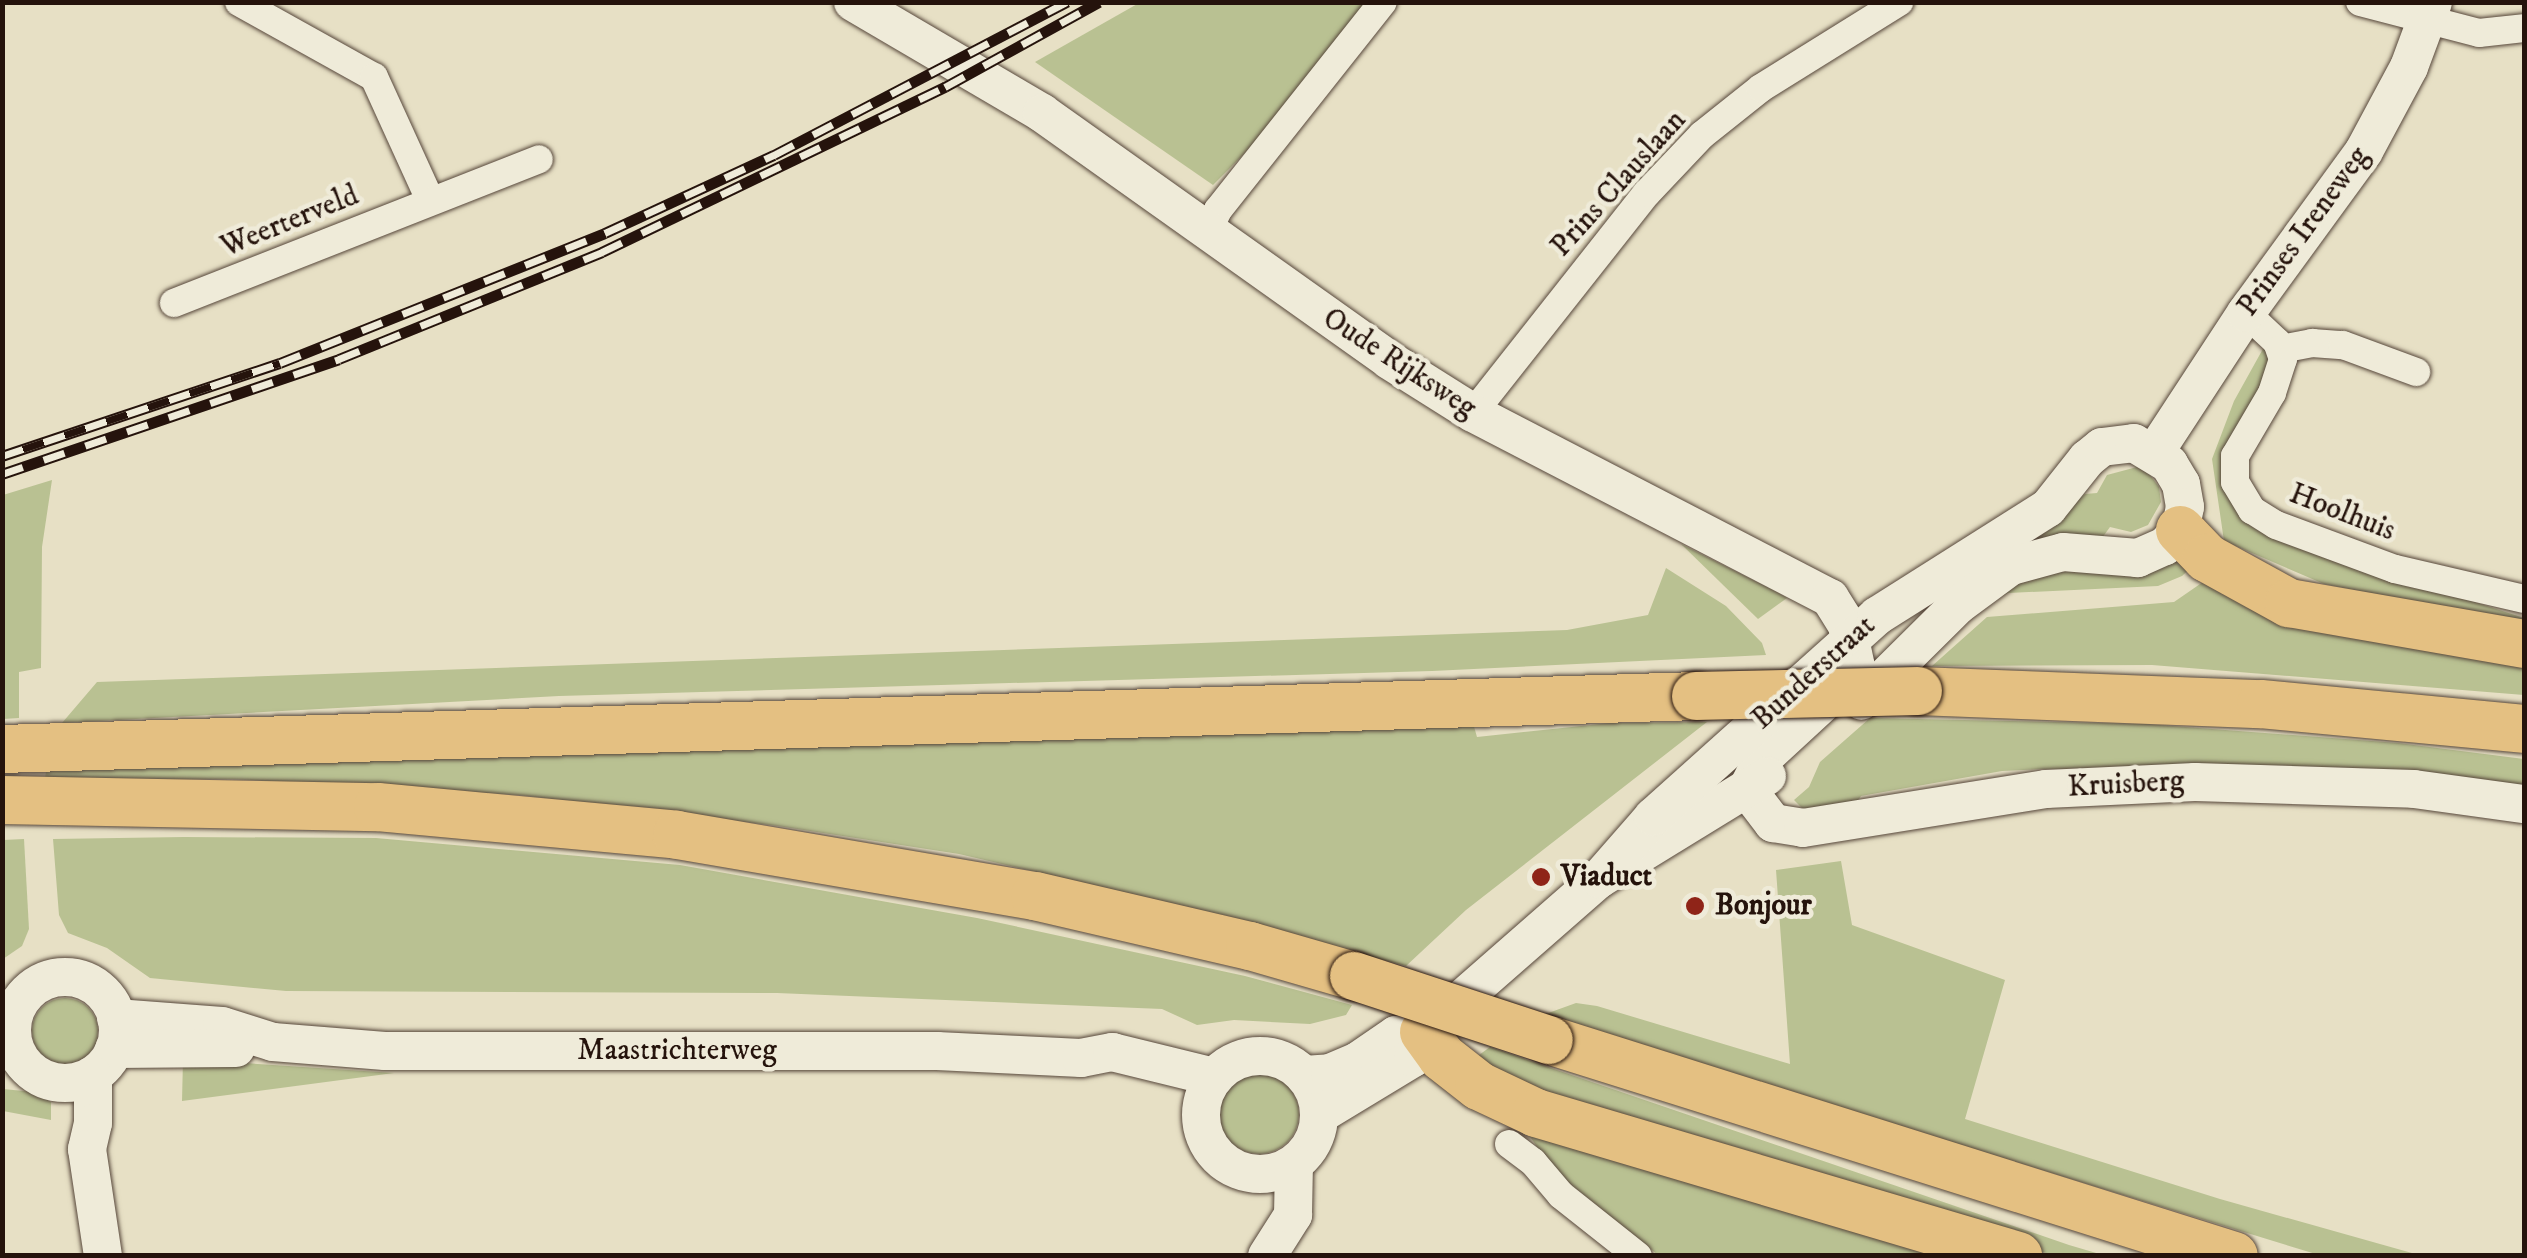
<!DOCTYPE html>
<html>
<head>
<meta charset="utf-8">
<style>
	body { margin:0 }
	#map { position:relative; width:2527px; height:1258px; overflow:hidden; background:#e7e0c5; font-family:"IM FELL DW Pica",serif }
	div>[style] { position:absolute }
	.green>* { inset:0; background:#b9c192 }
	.round { border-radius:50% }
	.roads { filter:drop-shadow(0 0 2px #56463a) drop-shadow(0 0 2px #56463a) }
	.street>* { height:28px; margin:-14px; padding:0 14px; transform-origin:14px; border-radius:14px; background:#efebd9 }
	.secondary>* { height:38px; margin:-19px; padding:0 19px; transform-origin:19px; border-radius:19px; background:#efebd9 }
	.secondary>.ring { margin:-19px; padding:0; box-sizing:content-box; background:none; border:38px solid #efebd9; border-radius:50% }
	.highway>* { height:48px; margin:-24px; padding:0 24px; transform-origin:24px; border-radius:24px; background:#e4c082 }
	.rail>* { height:11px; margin-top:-5.5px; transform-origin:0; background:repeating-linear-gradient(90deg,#efebd9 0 22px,#25130c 0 44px); box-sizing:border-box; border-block:2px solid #25130c }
	.bridges { filter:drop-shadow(0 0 2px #25130c) drop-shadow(0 0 2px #25130c) }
	.highway-bridge>* { height:48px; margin:-24px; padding:0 24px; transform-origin:24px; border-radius:24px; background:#e4c082 }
	.dots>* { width:28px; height:28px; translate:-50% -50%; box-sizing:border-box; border:5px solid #efebd9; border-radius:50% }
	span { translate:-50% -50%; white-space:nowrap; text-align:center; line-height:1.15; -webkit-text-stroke:9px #efebd9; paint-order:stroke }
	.street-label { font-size:30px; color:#25130c }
	.poi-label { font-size:30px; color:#25130c; font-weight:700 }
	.left { translate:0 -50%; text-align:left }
	.frame { position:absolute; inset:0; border:5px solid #25130c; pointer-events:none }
</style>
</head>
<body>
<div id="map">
	<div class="green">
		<div style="clip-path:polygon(1139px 3px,1367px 3px,1248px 150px,1213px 185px,1035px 62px)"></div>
		<div style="clip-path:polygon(2264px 347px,2271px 358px,2227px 490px,2407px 580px,2524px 618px,2524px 624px,2324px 584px,2224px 541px,2212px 459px,2234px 401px)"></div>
		<div style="clip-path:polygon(2137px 467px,2147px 471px,2159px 487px,2161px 502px,2148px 525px,2131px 532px,2110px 527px,2102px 538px,2019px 548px,2085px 494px,2097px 493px,2107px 475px)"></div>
		<div style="clip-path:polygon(52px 480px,42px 547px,41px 668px,19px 672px,19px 718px,3px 719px,3px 495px)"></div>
		<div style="clip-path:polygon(1681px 544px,1777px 592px,1787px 598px,1758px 619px)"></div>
		<div style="clip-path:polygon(2180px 550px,2196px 563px,2182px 576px,2158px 586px,2008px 593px,1977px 609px,2005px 579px)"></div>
		<div style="clip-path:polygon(1666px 568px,1726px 606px,1762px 643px,1766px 655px,1432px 671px,559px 696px,62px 723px,97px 682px,1567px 630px,1648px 615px)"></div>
		<div style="clip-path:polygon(2216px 573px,2524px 652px,2524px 695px,2152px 665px,1932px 666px,1987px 617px,2174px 602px)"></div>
		<div style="clip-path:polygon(1870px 718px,2146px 724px,2398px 743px,2524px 759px,2524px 790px,2184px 769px,2043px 769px,2002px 771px,1861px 796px,1855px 805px,1805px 811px,1794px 800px,1809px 787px,1820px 762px)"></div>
		<div style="clip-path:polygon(1707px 722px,1466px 910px,1406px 966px,1209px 912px,959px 854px,778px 826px,519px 795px,232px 779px,45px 780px,46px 771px,504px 754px,1473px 723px,1477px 737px,1610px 723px)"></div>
		<div style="clip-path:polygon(184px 837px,376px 838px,680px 865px,977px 918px,1245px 976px,1352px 1005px,1346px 1015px,1310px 1024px,1234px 1020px,1197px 1025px,1162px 1009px,777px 993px,286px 991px,150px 978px,107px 948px,68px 933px,59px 915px,53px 839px)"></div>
		<div style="clip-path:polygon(24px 839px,29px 929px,22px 946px,3px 959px,3px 840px)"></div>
		<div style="clip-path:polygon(1841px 861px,1852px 925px,2005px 980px,1965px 1119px,2220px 1199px,2419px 1255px,2319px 1255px,1540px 1016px,1576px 1003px,1597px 1006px,1790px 1064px,1776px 870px)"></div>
		<div class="round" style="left:32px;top:998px;width:66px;height:66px"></div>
		<div style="clip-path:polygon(1490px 1047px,2069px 1245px,2103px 1255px,2054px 1255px,2018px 1246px,1571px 1115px,1468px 1063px)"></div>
		<div style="clip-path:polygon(183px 1059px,394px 1073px,182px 1101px)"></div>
		<div class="round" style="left:1219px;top:1074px;width:80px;height:80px"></div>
		<div style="clip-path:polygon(3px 1089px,34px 1092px,51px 1102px,51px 1120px,3px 1111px)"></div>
		<div style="clip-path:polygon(1517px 1118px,1984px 1255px,1658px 1255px,1553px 1170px)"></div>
	</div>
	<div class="roads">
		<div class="street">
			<div style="left:239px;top:2px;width:154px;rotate:29.1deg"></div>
			<div style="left:374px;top:77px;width:135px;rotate:65.5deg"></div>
			<div style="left:2360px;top:2px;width:123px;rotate:14.6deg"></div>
			<div style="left:2479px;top:33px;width:45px;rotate:-6.3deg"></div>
			<div style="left:1209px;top:230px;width:22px;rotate:-66deg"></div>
			<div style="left:1218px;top:210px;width:265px;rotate:-51.6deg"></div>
			<div style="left:174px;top:303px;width:392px;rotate:-21.5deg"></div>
			<div style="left:2246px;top:313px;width:42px;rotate:43.1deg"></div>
			<div style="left:2277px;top:342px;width:18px;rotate:71deg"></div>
			<div style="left:2283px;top:359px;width:36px;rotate:108deg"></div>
			<div style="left:2272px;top:393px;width:73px;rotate:120.4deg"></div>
			<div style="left:2235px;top:456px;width:26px;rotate:90deg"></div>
			<div style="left:2235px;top:482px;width:33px;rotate:59deg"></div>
			<div style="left:2252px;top:510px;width:28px;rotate:32deg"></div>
			<div style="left:2276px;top:525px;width:127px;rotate:20.3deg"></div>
			<div style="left:2395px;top:569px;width:132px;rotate:13.1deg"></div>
			<div style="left:2281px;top:349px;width:32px;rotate:-11deg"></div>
			<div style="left:2312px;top:343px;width:31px;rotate:4deg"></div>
			<div style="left:2343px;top:345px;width:78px;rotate:20.3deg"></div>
			<div style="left:1473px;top:413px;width:280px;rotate:-51.7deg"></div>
			<div style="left:1647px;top:193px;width:80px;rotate:-46.5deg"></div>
			<div style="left:1702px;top:135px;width:75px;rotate:-38.5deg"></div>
			<div style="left:1761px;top:88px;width:163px;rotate:-31.9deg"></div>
			<div style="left:1509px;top:1144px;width:30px;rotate:37deg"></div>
			<div style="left:1533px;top:1162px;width:43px;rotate:49.7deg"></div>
			<div style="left:1561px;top:1195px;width:98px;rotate:38.4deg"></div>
		</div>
		<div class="secondary">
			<div style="left:853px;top:2px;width:219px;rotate:30.4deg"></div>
			<div style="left:1042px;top:113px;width:426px;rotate:35.4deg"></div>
			<div style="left:1389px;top:360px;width:99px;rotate:32.2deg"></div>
			<div style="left:1473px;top:413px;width:402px;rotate:27.4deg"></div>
			<div style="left:1830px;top:598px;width:32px;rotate:58deg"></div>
			<div style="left:1847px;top:625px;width:43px;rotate:77.9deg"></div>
			<div style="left:1856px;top:667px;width:10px;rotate:114deg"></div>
			<div style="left:1852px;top:676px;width:121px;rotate:137.3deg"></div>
			<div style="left:1763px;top:758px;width:35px;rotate:117deg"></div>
			<div style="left:1747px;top:789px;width:43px;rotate:52.6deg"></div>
			<div style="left:1773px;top:823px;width:30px;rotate:9deg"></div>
			<div style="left:1803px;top:828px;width:246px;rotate:-9.1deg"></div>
			<div style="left:2046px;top:789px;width:149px;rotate:-2.7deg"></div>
			<div style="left:2195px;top:782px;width:219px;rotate:1.8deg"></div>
			<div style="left:2414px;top:789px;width:111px;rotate:7.8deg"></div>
			<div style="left:2155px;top:452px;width:166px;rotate:-56.8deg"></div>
			<div style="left:2246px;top:313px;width:200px;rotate:-53.9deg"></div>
			<div style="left:2364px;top:151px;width:95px;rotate:-61.8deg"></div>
			<div style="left:2409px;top:67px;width:69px;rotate:-69.7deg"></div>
			<div style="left:1599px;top:879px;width:197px;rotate:-31.5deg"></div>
			<div class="ring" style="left:12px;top:977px;width:68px;height:68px"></div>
			<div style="left:116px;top:1018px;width:106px;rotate:4.3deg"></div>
			<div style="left:222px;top:1026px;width:53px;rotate:17.4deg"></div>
			<div style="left:273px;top:1042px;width:112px;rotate:4.6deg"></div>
			<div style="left:385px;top:1051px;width:552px"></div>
			<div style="left:937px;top:1051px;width:144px;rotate:2.8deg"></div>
			<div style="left:1081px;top:1058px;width:32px;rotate:-11deg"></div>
			<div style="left:1112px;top:1052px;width:105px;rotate:13.8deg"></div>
			<div style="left:114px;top:1049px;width:122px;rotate:-0.5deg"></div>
			<div class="ring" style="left:1201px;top:1056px;width:80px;height:80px"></div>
			<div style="left:93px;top:1075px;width:48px;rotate:90deg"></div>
			<div style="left:93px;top:1123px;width:27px;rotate:103deg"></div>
			<div style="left:87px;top:1149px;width:108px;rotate:81.5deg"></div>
			<div style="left:1304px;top:1075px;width:26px;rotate:-4deg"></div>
			<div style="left:1330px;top:1073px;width:30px;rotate:-23deg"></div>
			<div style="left:1358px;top:1061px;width:46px;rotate:-34.4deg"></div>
			<div style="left:1396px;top:1035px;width:28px;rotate:-6deg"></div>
			<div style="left:1319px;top:1115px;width:110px;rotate:-31.2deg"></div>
			<div style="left:1413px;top:1058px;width:28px;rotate:-67deg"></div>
			<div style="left:1424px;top:1032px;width:232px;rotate:-41.2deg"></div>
			<div style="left:1599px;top:879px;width:82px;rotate:-48.9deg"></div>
			<div style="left:1653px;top:817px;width:301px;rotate:-41.9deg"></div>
			<div style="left:1877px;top:616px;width:202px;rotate:-32.3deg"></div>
			<div style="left:2048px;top:508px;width:63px;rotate:-51.5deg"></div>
			<div style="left:2087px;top:459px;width:19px;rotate:-39deg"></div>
			<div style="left:2102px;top:447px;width:32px;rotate:-7deg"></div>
			<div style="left:2134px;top:443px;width:41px;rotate:31deg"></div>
			<div style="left:2169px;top:464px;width:23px;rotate:59deg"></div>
			<div style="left:2181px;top:484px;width:23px;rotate:80deg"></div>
			<div style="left:2185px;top:507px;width:24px;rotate:102deg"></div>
			<div style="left:2180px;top:530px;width:22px;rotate:133deg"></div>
			<div style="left:2165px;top:546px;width:30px;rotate:156deg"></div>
			<div style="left:2138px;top:558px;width:75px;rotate:-175.4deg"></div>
			<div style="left:2063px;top:552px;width:54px;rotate:164.9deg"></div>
			<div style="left:2011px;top:566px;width:66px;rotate:143.7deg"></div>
			<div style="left:1958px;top:605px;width:136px;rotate:135.3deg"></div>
			<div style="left:1267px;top:1256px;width:49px;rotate:-57.6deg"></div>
			<div style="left:1293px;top:1215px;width:51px;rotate:-88.9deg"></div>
		</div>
		<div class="highway">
			<div style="left:2180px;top:530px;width:39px;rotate:46deg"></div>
			<div style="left:2207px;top:558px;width:94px;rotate:28.8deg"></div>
			<div style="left:2289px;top:603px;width:239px;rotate:9.9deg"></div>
			<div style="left:1918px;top:691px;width:343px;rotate:2.2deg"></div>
			<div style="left:2261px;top:704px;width:264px;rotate:5.4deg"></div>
			<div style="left:2px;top:749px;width:1695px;rotate:-1.79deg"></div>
			<div style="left:2px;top:800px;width:376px;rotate:1.1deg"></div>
			<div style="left:378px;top:807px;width:300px;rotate:5.3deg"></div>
			<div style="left:677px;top:835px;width:363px;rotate:9.7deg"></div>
			<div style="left:1035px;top:896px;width:221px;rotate:13.1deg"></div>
			<div style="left:1250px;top:946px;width:108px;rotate:16.1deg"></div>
			<div style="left:1424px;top:1032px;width:31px;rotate:54deg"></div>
			<div style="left:1442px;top:1057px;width:47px;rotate:38.1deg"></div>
			<div style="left:1479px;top:1086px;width:63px;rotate:25.3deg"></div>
			<div style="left:1536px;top:1113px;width:503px;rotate:16.52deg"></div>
			<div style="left:1549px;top:1040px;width:718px;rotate:17.5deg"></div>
		</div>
	</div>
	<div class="rail">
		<div style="left:2px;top:456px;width:293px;rotate:-18.5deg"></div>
		<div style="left:280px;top:363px;width:350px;rotate:-21.8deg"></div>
		<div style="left:605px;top:233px;width:186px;rotate:-24.8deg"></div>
		<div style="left:774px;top:155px;width:331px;rotate:-27.6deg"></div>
		<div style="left:2px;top:474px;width:356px;rotate:-18.8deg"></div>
		<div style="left:339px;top:359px;width:284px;rotate:-22.1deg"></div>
		<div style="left:602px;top:252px;width:381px;rotate:-25.7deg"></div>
		<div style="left:945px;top:87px;width:176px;rotate:-28.9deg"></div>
	</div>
	<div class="bridges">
		<div class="highway-bridge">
			<div style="left:1696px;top:696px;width:222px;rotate:-1.3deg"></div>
			<div style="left:1354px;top:976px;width:205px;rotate:18.2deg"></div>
		</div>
	</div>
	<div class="dots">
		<div style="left:1541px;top:877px;background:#8f2418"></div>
		<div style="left:1695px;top:906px;background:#8f2418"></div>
	</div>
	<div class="street-label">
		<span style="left:1619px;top:184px;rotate:-48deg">Prins Clauslaan</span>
		<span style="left:290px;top:222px;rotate:-22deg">Weerterveld</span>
		<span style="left:2304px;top:232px;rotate:-54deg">Prinses Ireneweg</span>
		<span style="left:1399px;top:364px;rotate:33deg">Oude Rijksweg</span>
		<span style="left:2342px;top:513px;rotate:21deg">Hoolhuis</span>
		<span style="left:1814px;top:673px;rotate:-42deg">Bunderstraat</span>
		<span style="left:2126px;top:785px;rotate:-3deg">Kruisberg</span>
		<span style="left:677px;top:1051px">Maastrichterweg</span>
	</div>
	<div class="poi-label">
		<span class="left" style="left:1561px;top:877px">Viaduct</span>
		<span class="left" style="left:1715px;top:906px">Bonjour</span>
	</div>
	<div class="frame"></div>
</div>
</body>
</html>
